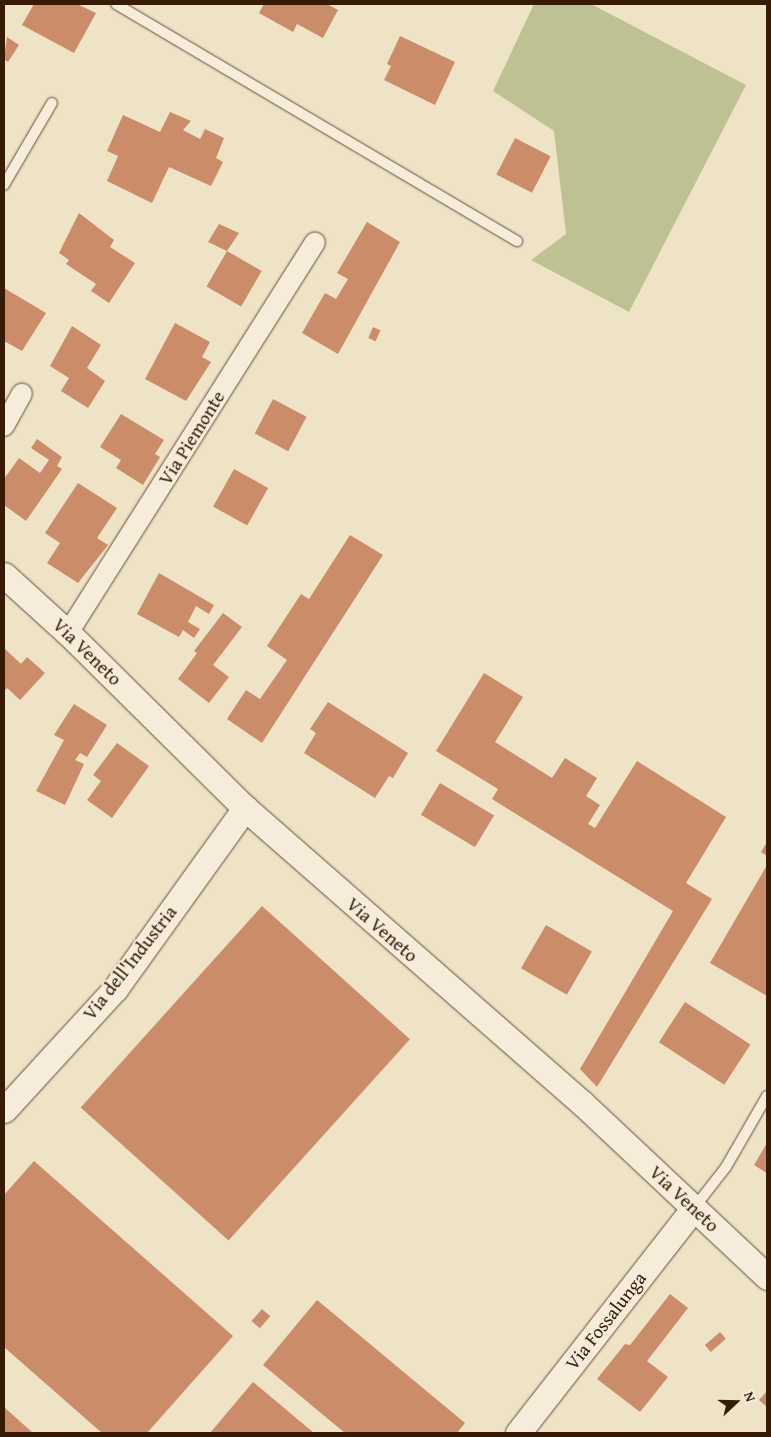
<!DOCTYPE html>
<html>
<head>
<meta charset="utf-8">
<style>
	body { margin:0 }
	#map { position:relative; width:771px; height:1437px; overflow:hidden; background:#efe3c6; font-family:"Gentium Book Plus",serif }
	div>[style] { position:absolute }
	.green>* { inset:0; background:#bec292 }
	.building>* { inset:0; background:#ca8c69; transform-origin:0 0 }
	.roads { filter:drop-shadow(0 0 1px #664d37) drop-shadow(0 0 1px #664d37) }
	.service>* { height:10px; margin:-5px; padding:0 5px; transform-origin:5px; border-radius:5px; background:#f5edda }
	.minor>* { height:20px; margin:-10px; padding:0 10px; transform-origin:10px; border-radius:10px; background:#f5edda }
	.tertiary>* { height:25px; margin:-12.5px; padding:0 12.5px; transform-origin:12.5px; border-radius:12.5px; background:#f5edda }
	span { translate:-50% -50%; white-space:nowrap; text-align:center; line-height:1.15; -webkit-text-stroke:4px #f5edda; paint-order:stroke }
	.street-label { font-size:19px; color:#381b07 }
	.frame { position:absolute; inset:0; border:5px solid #381b07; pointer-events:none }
	.north { position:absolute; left:711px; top:1377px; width:50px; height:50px; -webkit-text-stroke:4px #f5edda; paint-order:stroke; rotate:69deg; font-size:14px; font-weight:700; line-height:20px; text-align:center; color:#381b07 }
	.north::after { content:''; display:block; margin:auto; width:18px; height:22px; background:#381b07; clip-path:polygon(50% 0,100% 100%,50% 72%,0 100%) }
</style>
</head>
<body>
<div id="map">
	<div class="green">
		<div style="clip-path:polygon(534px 4px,591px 4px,746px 85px,629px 312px,531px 260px,566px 234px,554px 131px,493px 91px)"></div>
	</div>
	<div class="building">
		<div style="clip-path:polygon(34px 4px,77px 4px,96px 13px,74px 53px,22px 25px)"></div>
		<div style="clip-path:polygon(264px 4px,327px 4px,338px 10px,323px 38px,297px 24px,293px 32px,259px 13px)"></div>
		<div style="clip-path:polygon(400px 36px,455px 62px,435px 105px,384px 80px,391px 66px,387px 64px)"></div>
		<div style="clip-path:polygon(7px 37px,19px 45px,8px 62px,4px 59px)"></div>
		<div style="clip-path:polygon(170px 112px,191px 121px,183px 130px,200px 139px,205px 129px,224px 138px,216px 158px,223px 162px,211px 186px,169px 167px,152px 203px,107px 181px,118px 156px,107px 151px,123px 115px,160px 132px)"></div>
		<div style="left:515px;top:138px;width:40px;height:41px;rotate:27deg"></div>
		<div style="clip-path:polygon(79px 213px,114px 240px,110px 247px,135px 263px,109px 303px,91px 291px,96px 284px,66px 264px,69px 260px,59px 253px)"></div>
		<div style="clip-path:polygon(367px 222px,400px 242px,338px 354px,302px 333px,325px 293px,336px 299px,348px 279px,337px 273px)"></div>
		<div style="clip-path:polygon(219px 224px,239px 233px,227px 251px,208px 242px)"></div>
		<div style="left:227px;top:251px;width:40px;height:41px;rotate:30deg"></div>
		<div style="clip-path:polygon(4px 288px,46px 313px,22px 351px,4px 341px)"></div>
		<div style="clip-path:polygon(175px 323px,210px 342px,202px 357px,211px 362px,186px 401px,145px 379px)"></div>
		<div style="clip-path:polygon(72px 326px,101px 345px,87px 368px,105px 381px,88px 408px,61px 391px,69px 378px,50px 366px)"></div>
		<div style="left:373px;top:327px;width:8px;height:12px;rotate:23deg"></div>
		<div style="left:273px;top:399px;width:38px;height:39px;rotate:28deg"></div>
		<div style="clip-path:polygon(121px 414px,164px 440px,155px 454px,160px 457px,143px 485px,116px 468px,121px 460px,100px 447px)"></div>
		<div style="clip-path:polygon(37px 439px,62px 457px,57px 466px,62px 469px,26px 521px,4px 505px,4px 479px,19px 458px,40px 473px,49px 460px,31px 448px)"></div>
		<div style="left:234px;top:469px;width:39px;height:43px;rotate:29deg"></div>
		<div style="clip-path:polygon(78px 483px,117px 508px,97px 538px,108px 545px,78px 583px,47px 563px,60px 543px,45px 533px)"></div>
		<div style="clip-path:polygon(350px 535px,383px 555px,262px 743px,227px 719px,246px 690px,260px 699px,287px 660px,267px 646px,301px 594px,309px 599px)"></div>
		<div style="clip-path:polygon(159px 573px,214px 605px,209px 614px,196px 606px,188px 622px,200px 629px,194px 638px,183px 630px,179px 637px,137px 614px)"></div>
		<div style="clip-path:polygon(223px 613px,242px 627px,213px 665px,229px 677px,209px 703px,178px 679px,197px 653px,194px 651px)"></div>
		<div style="clip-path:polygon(4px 648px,21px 664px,27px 657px,45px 673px,20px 700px,7px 688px,4px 692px)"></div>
		<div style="clip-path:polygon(484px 673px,523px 697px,495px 742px,552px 778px,565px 758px,597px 778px,586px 796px,600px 805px,588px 824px,595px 828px,637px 761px,726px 817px,686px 883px,712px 899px,597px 1087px,580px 1069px,673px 911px,492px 799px,498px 789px,436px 751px)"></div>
		<div style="clip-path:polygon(328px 702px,408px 753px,393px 778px,389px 776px,375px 798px,304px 753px,316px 733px,310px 729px)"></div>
		<div style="clip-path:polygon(74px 704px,107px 725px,87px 757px,80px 753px,75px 760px,84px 764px,65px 805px,36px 791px,64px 740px,54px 735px)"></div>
		<div style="clip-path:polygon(117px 743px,149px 766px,112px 818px,87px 800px,101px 781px,93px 775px)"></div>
		<div style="left:440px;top:783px;width:63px;height:37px;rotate:31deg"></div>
		<div style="clip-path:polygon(767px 842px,767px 856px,761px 852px)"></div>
		<div style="clip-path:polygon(767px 865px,767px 996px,710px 963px)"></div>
		<div style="left:262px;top:906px;width:199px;height:271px;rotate:42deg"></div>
		<div style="left:546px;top:925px;width:53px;height:50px;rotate:30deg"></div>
		<div style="left:685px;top:1002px;width:78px;height:48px;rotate:33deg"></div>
		<div style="clip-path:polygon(767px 1143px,767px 1173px,754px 1165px)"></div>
		<div style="clip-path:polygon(34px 1161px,233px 1336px,147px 1433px,102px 1433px,4px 1347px,4px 1195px)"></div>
		<div style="clip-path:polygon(670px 1294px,688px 1308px,647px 1361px,668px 1377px,640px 1412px,597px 1379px,625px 1344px,630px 1345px)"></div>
		<div style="clip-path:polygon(317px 1300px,465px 1423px,457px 1433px,345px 1433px,263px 1365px)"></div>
		<div style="left:262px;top:1309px;width:11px;height:16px;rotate:41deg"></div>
		<div style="left:720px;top:1332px;width:9px;height:20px;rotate:49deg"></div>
		<div style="clip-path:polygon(253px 1382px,314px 1433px,210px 1433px)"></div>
		<div style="clip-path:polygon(767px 1391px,767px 1407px,759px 1400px)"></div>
		<div style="clip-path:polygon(4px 1407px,33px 1433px,4px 1433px)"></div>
	</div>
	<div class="roads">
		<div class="service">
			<div style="left:116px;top:4px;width:466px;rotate:30.6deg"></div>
			<div style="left:4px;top:185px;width:95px;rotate:-59.7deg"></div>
			<div style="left:694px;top:1208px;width:52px;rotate:-52deg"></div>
			<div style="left:726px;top:1167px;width:82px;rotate:-60deg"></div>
		</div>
		<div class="minor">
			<div style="left:4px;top:426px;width:37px;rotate:-61deg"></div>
			<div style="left:68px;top:633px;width:462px;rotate:-57.7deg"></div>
		</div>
		<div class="tertiary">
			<div style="left:4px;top:575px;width:86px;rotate:42.2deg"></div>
			<div style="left:68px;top:633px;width:249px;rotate:44.7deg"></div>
			<div style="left:245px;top:808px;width:448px;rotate:41.2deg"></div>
			<div style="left:582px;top:1103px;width:254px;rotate:43.2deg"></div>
			<div style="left:4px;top:1110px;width:164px;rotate:-47.5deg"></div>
			<div style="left:115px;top:989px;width:223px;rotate:-54.3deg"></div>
			<div style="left:518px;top:1433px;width:284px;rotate:-52deg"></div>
		</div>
	</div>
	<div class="street-label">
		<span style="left:192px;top:438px;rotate:-58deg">Via Piemonte</span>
		<span style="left:87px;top:652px;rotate:44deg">Via Veneto</span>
		<span style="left:382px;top:930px;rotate:41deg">Via Veneto</span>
		<span style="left:130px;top:963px;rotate:-52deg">Via dell'Industria</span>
		<span style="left:684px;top:1199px;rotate:43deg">Via Veneto</span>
		<span style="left:606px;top:1321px;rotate:-52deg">Via Fossalunga</span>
	</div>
	<div class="frame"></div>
	<div class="north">N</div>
</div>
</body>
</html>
